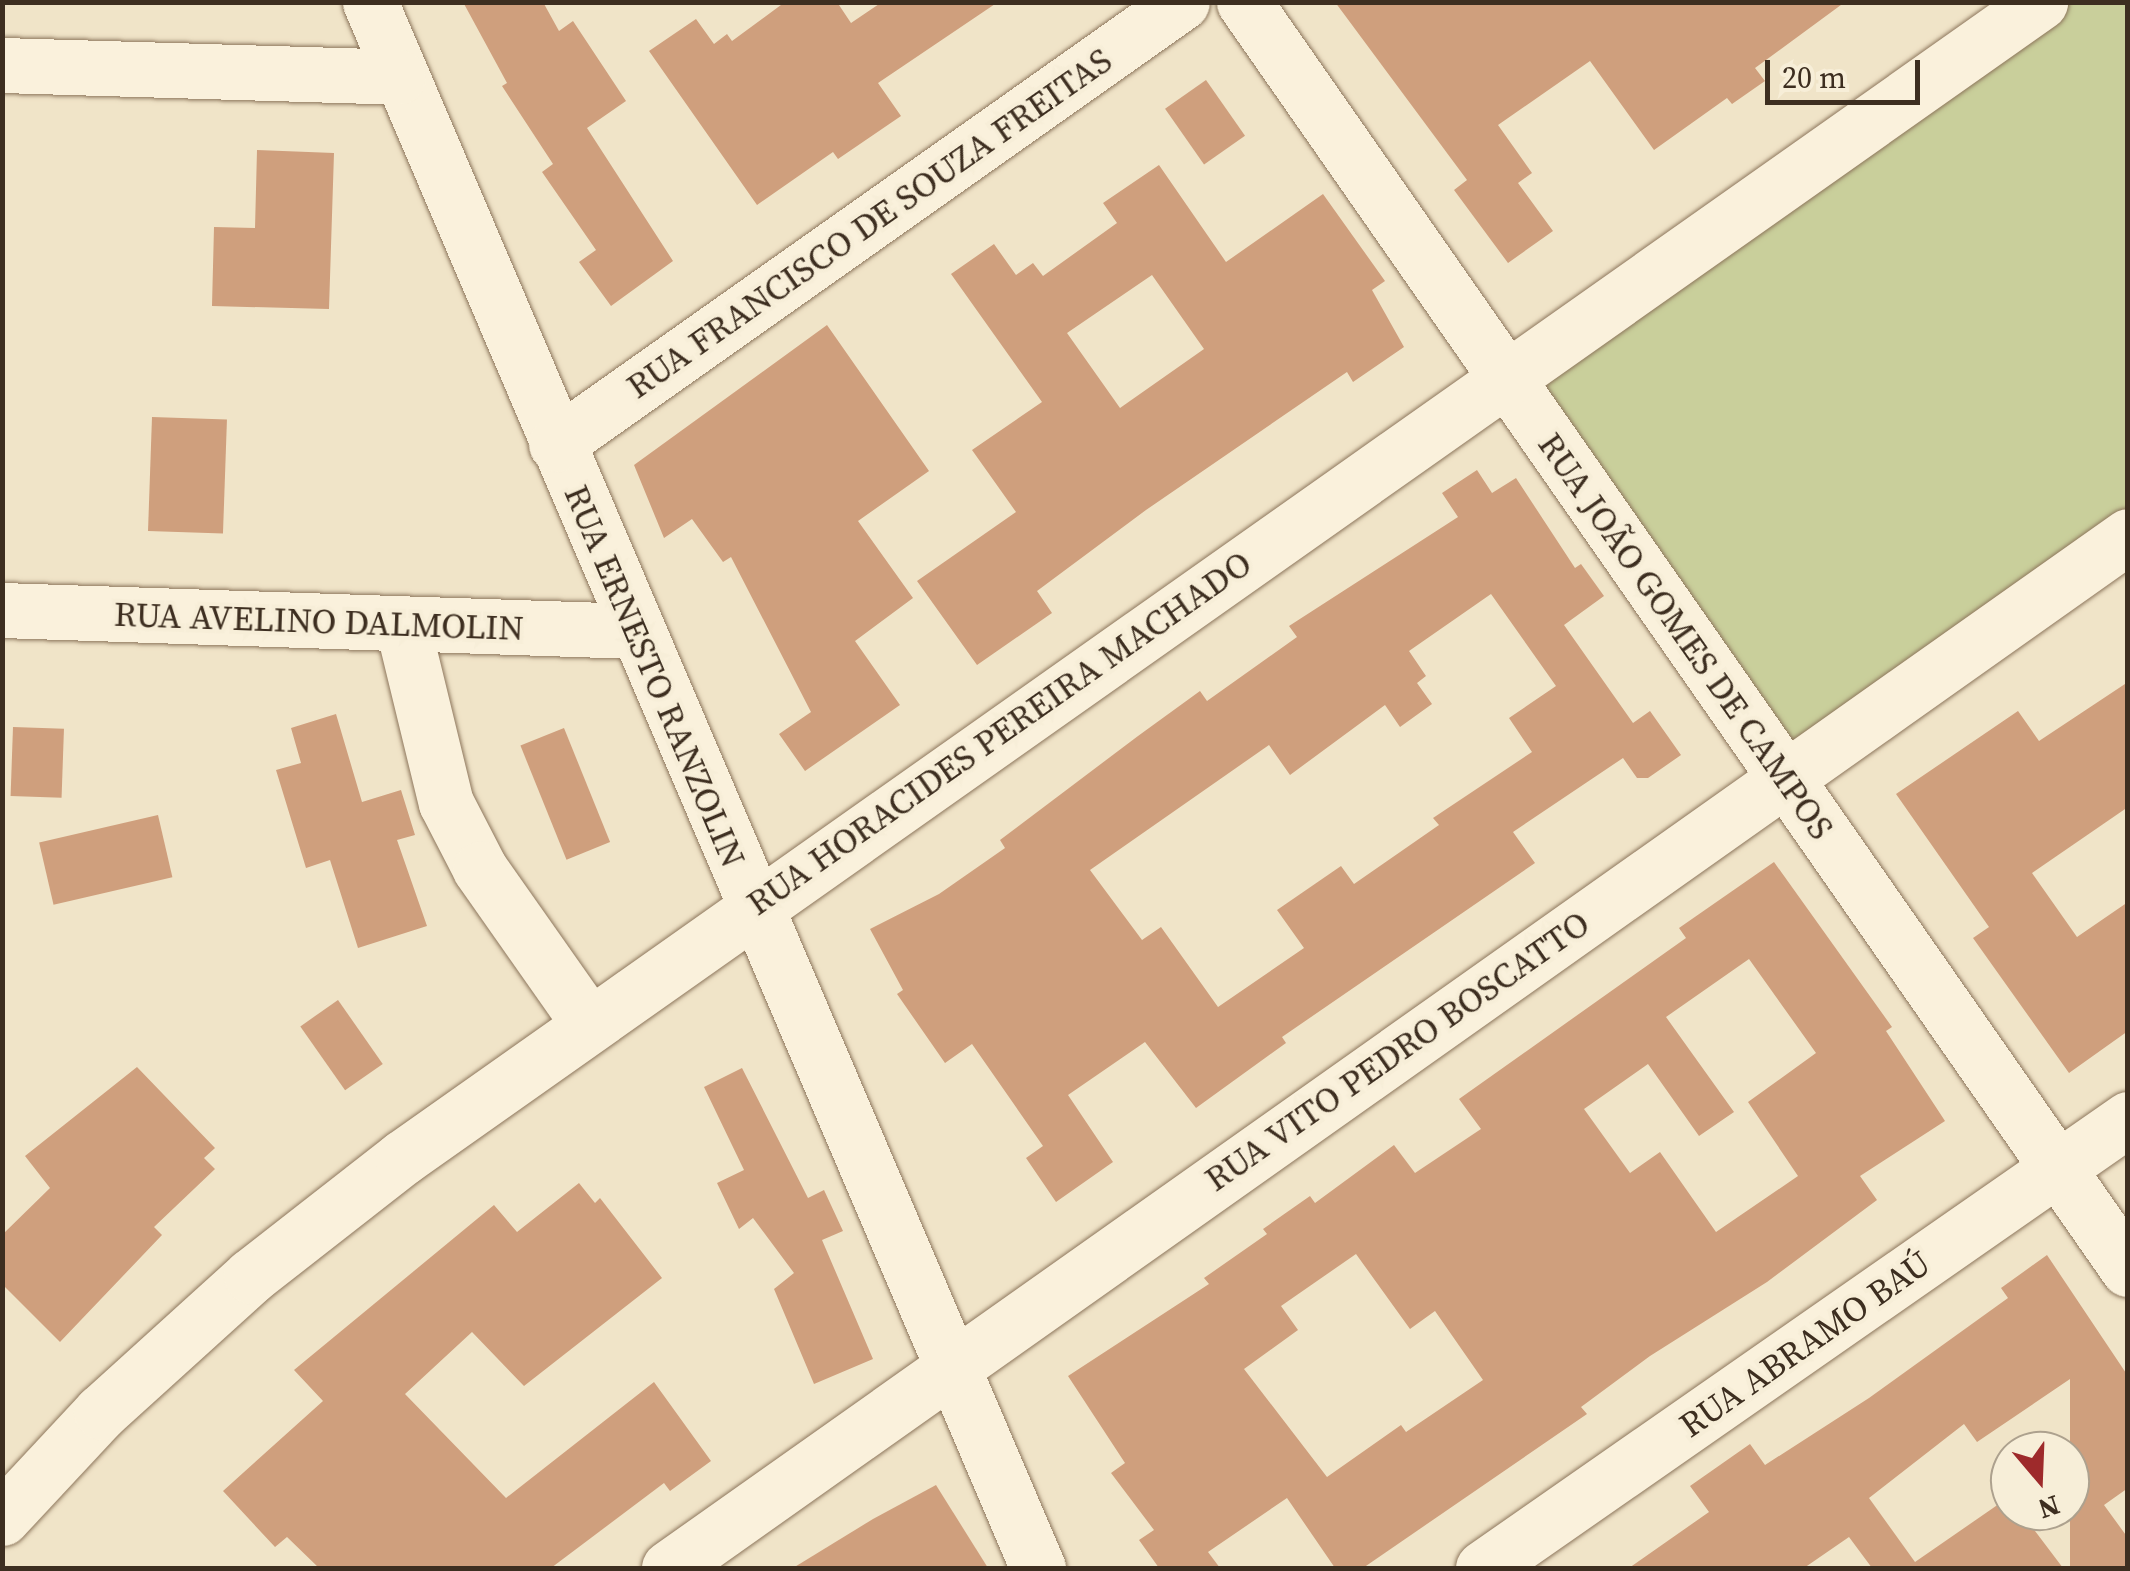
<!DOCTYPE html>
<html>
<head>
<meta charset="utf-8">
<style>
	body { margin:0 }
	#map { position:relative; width:2130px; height:1571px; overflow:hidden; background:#f0e4c8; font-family:"Source Serif 4",serif }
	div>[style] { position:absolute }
	.green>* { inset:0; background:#c9cf9b }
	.building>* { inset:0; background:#cf9f7d; transform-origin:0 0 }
	.roads { filter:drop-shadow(0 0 2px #8d765c) drop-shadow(0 0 2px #8d765c) }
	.minor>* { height:55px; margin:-27.5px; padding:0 27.5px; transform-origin:27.5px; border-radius:27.5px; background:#faf1dc }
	span { translate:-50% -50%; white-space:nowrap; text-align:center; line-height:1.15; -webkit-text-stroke:8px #f7eed8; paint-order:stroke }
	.street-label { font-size:35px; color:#3d2e20 }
	.frame { position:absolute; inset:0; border:5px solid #3d2e20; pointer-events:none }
	.north { position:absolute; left:1990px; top:1431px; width:100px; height:100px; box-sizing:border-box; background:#f7eed8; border:2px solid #ada18e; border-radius:50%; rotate:161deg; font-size:28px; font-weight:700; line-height:40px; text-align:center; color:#3d2e20 }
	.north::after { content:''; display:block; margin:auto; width:35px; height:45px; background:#9e2a2b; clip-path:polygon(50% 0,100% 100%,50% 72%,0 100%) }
	.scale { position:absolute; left:1765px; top:60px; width:155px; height:45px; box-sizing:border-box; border:5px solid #3d2e20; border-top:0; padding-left:12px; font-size:30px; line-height:35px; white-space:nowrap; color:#3d2e20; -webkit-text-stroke:8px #f7eed8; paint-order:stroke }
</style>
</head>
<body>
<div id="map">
	<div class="green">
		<div style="clip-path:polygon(2040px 3px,2127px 3px,2127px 536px,1784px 777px,1506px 377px)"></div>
	</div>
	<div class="building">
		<div style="clip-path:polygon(463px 2px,543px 2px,559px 31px,573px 21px,626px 101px,587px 128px,673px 261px,611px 306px,579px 262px,596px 250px,542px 172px,553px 164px,502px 86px,507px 83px)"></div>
		<div style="clip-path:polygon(785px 2px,837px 2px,851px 23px,882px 2px,998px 2px,878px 83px,901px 116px,838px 159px,833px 152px,757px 205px,649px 51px,696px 19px,714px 44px,727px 34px,732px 41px)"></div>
		<div style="clip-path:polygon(1335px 2px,1845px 2px,1755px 68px,1765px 81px,1732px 104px,1727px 98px,1654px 150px,1590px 61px,1498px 125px,1532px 173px,1518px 183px,1553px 231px,1508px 263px,1454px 190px,1467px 180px)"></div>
		<div style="left:1206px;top:80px;width:68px;height:50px;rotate:55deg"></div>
		<div style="clip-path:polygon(257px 150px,334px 153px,329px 309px,212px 306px,214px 227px,255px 228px)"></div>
		<div style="clip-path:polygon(evenodd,1159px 165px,1226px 262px,1323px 194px,1385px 281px,1372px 290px,1404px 347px,1353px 382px,1347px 372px,1146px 510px,1037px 591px,1052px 613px,977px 665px,917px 581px,1016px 512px,972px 450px,1042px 402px,951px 274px,994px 244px,1016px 275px,1033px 263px,1043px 276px,1117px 223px,1103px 203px,1159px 165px,1152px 275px,1204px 349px,1120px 408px,1067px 333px,1152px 275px)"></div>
		<div style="clip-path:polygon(827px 325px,929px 471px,858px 521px,913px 598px,855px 641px,900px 705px,805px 771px,779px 734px,811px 712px,731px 557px,723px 562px,692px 519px,664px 538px,634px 465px)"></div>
		<div style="left:152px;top:417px;width:75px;height:114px;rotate:2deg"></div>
		<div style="clip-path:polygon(evenodd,1477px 470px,1492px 493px,1516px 478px,1575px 568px,1581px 564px,1604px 596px,1564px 625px,1633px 723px,1650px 711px,1681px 755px,1648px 778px,1637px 778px,1623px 758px,1513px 832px,1535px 863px,1282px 1037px,1286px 1043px,1196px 1108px,1145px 1042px,1068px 1095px,1113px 1162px,1056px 1202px,1026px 1158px,1043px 1146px,972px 1044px,945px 1063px,897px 994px,903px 990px,870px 929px,939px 894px,1005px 848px,1000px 840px,1138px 736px,1200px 691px,1207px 701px,1297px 637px,1289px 626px,1458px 517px,1442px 493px,1477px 470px,1491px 594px,1556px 686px,1509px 718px,1532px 752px,1433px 818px,1439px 825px,1354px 884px,1341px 866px,1277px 910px,1304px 948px,1218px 1007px,1161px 927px,1142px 940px,1090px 870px,1269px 745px,1290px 775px,1385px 705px,1400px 727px,1432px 704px,1417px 683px,1426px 676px,1409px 651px,1491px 594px)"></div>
		<div style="clip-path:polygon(2128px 682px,2128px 807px,2032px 873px,2077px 937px,2128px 902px,2128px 1031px,2069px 1073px,1973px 938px,1989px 927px,1896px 794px,2018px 711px,2039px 741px)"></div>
		<div style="clip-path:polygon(336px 714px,362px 802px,401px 790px,415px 835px,397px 840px,427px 926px,358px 948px,330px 860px,306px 868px,276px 770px,301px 763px,291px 728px)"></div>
		<div style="left:13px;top:727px;width:51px;height:69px;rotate:2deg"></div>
		<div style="left:564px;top:728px;width:123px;height:47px;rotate:68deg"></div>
		<div style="left:158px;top:815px;width:64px;height:122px;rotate:77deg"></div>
		<div style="clip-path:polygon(evenodd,1774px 862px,1892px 1027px,1886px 1031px,1945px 1121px,1860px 1176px,1877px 1200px,1767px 1282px,1650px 1356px,1581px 1407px,1587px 1414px,1363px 1568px,1335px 1568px,1287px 1498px,1208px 1552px,1220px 1568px,1159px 1568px,1139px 1540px,1154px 1530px,1111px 1473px,1125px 1463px,1068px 1376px,1209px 1284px,1204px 1278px,1267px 1234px,1263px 1229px,1310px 1196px,1315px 1203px,1394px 1145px,1415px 1173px,1481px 1129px,1459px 1099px,1686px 938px,1679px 928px,1774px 862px,1749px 959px,1816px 1053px,1748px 1102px,1798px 1176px,1716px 1232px,1660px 1152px,1630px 1173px,1584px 1109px,1648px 1064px,1699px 1136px,1734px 1112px,1666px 1017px,1749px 959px,1774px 862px,1356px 1254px,1410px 1329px,1435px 1311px,1483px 1380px,1406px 1432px,1401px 1425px,1327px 1477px,1244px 1369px,1298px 1330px,1281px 1306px,1356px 1254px)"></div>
		<div style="left:338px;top:1000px;width:78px;height:46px;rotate:55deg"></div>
		<div style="clip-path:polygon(137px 1067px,215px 1148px,204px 1158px,215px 1169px,154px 1227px,162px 1235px,60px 1342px,2px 1284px,2px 1235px,50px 1188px,25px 1156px)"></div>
		<div style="clip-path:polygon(742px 1068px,808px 1198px,824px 1190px,843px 1231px,822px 1240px,873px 1359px,814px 1384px,774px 1289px,794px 1273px,753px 1218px,739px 1229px,717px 1183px,744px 1170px,704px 1087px)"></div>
		<div style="clip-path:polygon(579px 1183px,595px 1203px,600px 1198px,662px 1278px,524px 1386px,472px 1332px,405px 1394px,506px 1498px,654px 1382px,711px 1461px,670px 1491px,664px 1483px,551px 1568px,319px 1568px,287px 1537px,275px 1547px,223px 1491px,323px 1401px,294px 1370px,494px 1205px,517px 1232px)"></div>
		<div style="clip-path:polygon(2047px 1255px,2128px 1376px,2128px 1488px,2104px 1505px,2128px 1538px,2128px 1568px,2070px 1568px,2070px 1379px,1977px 1442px,1964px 1424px,1869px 1498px,1915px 1562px,2009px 1497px,2010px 1511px,2020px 1511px,2063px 1568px,1872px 1568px,1849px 1537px,1804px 1568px,1629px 1568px,1709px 1512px,1690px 1486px,1750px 1444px,1765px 1465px,1869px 1398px,2008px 1298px,2001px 1288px)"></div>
		<div style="clip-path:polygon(936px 1485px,988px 1568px,793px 1568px,873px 1519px)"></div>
	</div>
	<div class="roads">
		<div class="minor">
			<div style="left:370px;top:2px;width:1703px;rotate:66.9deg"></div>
			<div style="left:1244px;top:2px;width:1545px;rotate:55.1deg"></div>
			<div style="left:2px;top:65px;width:396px;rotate:1.7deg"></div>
			<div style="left:556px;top:444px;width:766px;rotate:-35.22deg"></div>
			<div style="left:2px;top:610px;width:634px;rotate:1.9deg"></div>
			<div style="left:402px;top:623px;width:185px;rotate:76.3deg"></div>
			<div style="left:446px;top:803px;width:74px;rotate:62.7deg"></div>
			<div style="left:480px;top:869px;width:189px;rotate:54.9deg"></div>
			<div style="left:2px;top:1518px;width:145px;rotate:-47deg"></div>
			<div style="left:101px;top:1412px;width:202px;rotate:-42.2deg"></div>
			<div style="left:251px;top:1276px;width:192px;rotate:-38deg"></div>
			<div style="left:402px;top:1158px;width:2005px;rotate:-35.21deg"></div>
			<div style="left:669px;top:1568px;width:1787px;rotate:-35.27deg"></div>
			<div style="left:1483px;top:1568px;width:786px;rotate:-34.84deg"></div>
		</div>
	</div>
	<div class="street-label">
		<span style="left:869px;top:223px;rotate:-35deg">RUA FRANCISCO DE SOUZA FREITAS</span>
		<span style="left:319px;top:621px;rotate:2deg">RUA AVELINO DALMOLIN</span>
		<span style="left:1686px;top:636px;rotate:55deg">RUA JOÃO GOMES DE CAMPOS</span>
		<span style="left:655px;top:676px;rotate:67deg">RUA ERNESTO RANZOLIN</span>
		<span style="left:999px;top:733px;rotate:-35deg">RUA HORACIDES PEREIRA MACHADO</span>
		<span style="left:1397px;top:1051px;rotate:-35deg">RUA VITO PEDRO BOSCATTO</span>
		<span style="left:1805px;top:1344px;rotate:-35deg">RUA ABRAMO BAÚ</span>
	</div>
	<div class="frame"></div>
	<div class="north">N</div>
	<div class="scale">20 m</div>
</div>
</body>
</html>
